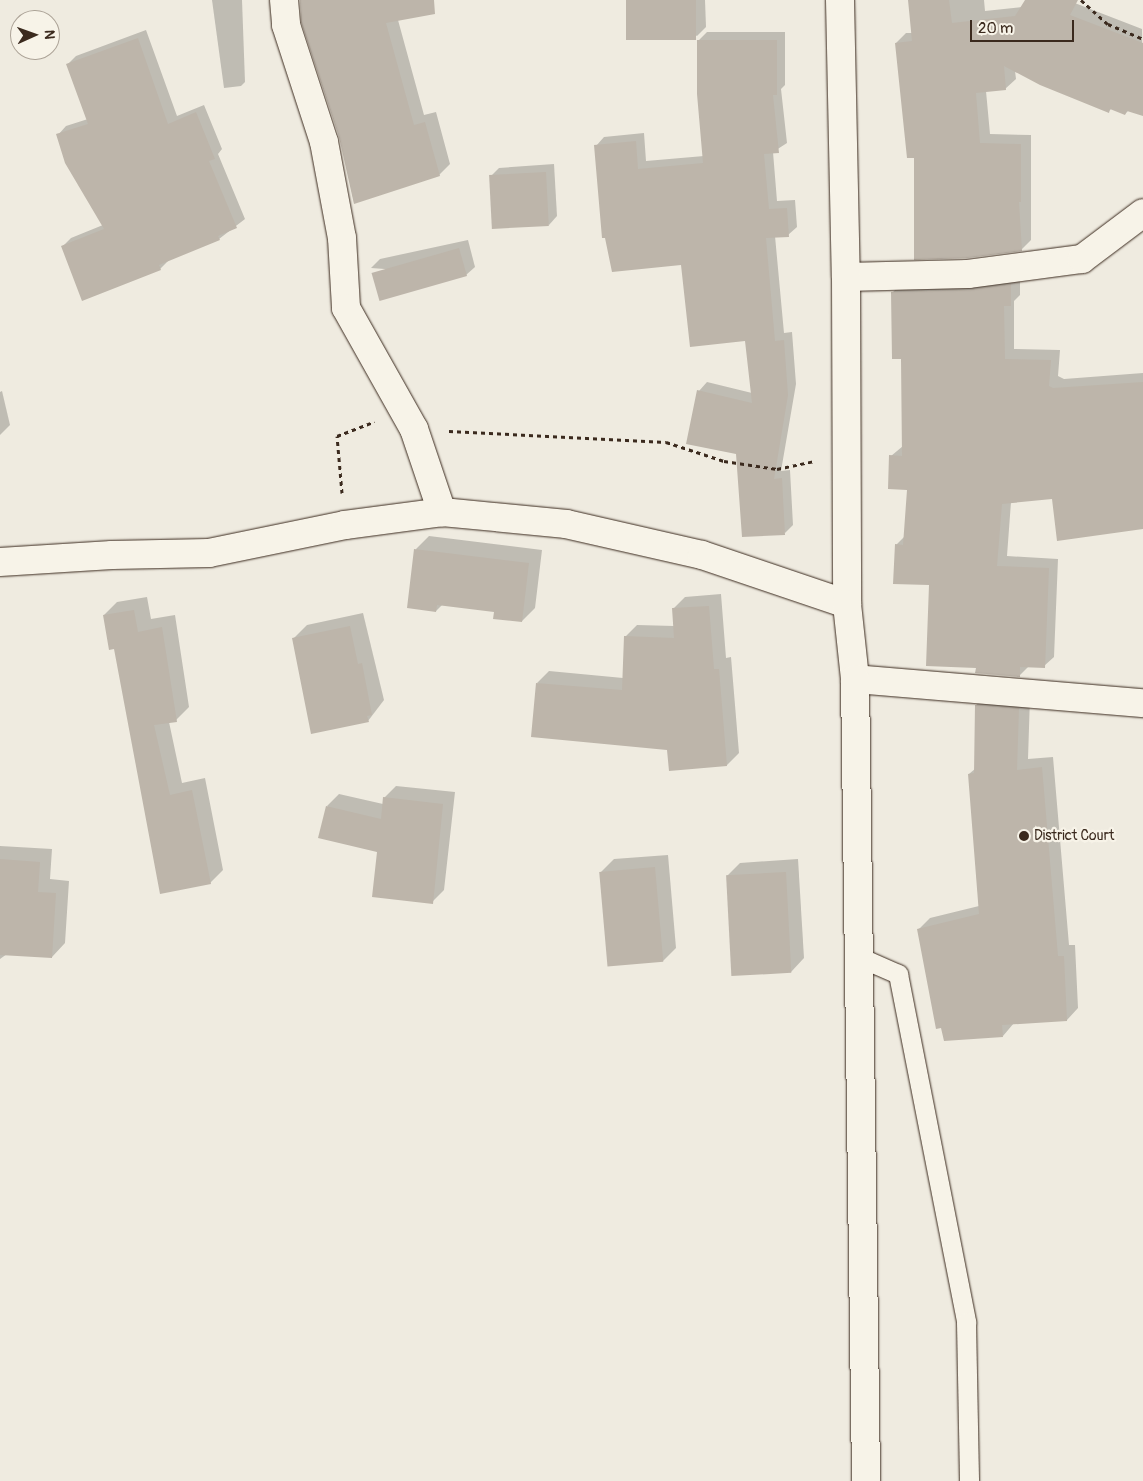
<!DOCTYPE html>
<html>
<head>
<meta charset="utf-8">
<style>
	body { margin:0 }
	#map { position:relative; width:1143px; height:1481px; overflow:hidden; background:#efebe0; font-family:Pangolin,sans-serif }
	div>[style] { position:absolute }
	.shadow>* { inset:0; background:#0003 }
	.building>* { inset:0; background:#bdb5aa; transform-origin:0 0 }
	.path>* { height:3px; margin-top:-1.5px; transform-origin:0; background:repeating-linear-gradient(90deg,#3b2a1e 0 4px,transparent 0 8px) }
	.roads { filter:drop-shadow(0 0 1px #3b2a1e) drop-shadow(0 0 1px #3b2a1e) }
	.lane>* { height:19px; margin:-9.5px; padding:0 9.5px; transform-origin:9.5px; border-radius:9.5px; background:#f7f3e8 }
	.street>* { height:28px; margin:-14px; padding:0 14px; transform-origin:14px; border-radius:14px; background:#f7f3e8 }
	.secondary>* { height:28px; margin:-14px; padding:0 14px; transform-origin:14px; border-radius:14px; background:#f7f3e8 }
	.dots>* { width:14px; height:14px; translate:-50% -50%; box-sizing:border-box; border:2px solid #f7f3e8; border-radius:50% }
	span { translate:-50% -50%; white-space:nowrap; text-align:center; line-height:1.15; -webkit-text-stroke:4.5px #f7f3e8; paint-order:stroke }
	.poi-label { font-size:14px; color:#3b2a1e }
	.left { translate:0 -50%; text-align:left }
	.north { position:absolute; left:10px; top:10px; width:50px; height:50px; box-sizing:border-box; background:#f7f3e8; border:1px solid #aca397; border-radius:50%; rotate:88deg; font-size:14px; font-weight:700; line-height:20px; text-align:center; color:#3b2a1e }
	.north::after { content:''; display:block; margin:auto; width:18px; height:22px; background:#3b2a1e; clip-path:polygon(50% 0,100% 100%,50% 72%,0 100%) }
	.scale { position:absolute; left:970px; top:20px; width:104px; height:22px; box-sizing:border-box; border:2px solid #3b2a1e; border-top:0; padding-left:6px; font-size:15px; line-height:18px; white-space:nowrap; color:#3b2a1e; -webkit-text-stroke:4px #f7f3e8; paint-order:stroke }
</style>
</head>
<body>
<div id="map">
	<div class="shadow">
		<div style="clip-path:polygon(212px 0,242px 0,245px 82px,241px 86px,224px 88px)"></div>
		<div style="clip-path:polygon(301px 0,410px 0,398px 20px,424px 115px,436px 112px,450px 164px,439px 175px,354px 202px,340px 137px)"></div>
		<div style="clip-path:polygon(628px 0,705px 0,706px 27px,697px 36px)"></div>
		<div style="clip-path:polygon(909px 0,984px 0,985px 11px,1022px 7px,1026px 0,1067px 0,1142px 29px,1143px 115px,1129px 110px,1125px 114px,1112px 108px,1109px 111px,1015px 71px,1016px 79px,1005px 89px,986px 91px,990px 134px,1031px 135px,1031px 240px,1021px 250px,915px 156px,896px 43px,906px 33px,912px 33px)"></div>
		<div style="clip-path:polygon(146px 30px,177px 116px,204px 105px,222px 149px,218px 154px,245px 219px,219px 239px,169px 260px,160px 269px,62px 247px,71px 238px,103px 225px,58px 135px,66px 126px,88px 119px,68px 64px,76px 56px)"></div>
		<div style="clip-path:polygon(707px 32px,785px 32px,785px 85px,781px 89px,787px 143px,773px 152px,777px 201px,795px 200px,797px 227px,788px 235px,775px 236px,784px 333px,792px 332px,796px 384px,781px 471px,790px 470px,793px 525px,785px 533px,699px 391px,707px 382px,752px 393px,746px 339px,682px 264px,596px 146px,604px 137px,644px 133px,646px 161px,704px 156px,698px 41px)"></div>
		<div style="clip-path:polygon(554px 164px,557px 216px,549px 225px,490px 177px,499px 168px)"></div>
		<div style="clip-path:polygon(468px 240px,475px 267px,466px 275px,371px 268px,380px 259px)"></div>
		<div style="clip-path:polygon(1020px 275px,1020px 295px,1014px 301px,1014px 349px,1060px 350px,1058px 376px,1064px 379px,1143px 373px,1143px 527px,1053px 498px,1011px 502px,1007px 556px,1058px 559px,1054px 657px,1044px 666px,1029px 666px,1019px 676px,977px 667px,930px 584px,896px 545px,905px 536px,908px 489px,891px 456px,903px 446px,903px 358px,892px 293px,902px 283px)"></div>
		<div style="clip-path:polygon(2px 391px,10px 425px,0 435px,0 392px)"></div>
		<div style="clip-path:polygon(429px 536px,542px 550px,535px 608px,522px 621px,496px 611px,443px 604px,436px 611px,416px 549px)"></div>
		<div style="clip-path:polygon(721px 594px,726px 658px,731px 657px,739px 753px,727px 765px,668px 749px,537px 683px,549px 671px,623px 678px,625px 637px,637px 625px,674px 626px,673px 609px,685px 597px)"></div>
		<div style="clip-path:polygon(147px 597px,151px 619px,175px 615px,189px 707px,176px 720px,169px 722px,182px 783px,205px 778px,223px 870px,210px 883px,161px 893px,115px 647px,104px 615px,117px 602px)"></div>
		<div style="clip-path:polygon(363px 613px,384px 700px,368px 721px,294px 638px,307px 625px)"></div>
		<div style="clip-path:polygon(988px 694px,1030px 697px,1028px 759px,1053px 757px,1069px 945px,1075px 945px,1078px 1008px,1067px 1020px,1014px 1023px,1003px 1036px,919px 929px,930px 918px,979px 906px,969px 774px,976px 768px,976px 705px)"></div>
		<div style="clip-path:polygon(396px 786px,455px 792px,444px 890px,432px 902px,327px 806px,339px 794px,383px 804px,384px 798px)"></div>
		<div style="clip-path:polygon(0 846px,52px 849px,50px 879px,69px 881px,65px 943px,52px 957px,7px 954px,0 959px)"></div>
		<div style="clip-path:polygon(668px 855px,676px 948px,663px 961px,601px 872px,614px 859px)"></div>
		<div style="clip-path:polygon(798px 859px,804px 958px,791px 972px,727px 876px,740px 863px)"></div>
	</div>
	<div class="building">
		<div style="clip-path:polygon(300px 0,434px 0,435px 14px,386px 23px,414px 125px,425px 122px,440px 176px,354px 204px,339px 137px,301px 22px)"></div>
		<div style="left:626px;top:0;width:70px;height:40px"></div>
		<div style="clip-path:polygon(908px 0,949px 0,952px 23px,1015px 16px,1025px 0,1078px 0,1070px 15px,1143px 43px,1143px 116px,1127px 111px,1125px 115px,1110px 109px,1109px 113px,1040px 85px,1004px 66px,1006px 90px,976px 93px,980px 143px,1021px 144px,1021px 202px,1019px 202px,1022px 251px,967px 258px,914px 260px,914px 158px,907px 158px,895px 43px,912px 41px)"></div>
		<div style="clip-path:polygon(138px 38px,168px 124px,196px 112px,215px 159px,209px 161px,237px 228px,218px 236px,220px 240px,159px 265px,161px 270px,82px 301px,61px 246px,104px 229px,65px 163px,56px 134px,88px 124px,66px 64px)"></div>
		<div style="clip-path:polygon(697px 40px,777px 40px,777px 95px,773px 95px,779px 153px,764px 154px,769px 209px,787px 208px,789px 237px,766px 238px,775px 341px,784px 340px,788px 395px,774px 479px,782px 478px,785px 535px,742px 537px,736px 454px,686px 444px,697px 390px,752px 403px,745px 341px,690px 347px,681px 265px,612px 272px,605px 238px,602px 238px,594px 145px,636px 141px,638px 169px,703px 163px,697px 94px)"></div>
		<div style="left:546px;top:172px;width:54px;height:57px;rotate:87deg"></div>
		<div style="left:459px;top:248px;width:29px;height:91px;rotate:74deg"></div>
		<div style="clip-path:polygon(1011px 284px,1011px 306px,1004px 306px,1005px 359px,1051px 360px,1049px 386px,1053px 388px,1143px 382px,1143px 529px,1057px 541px,1052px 499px,1002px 504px,997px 566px,1049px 568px,1045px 668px,1020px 667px,1020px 677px,975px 673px,976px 668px,926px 666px,929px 585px,893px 584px,895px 544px,903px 545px,907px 490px,888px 489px,889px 455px,902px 456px,901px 359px,892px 359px,891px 292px,968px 290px)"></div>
		<div style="clip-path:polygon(414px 549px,529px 563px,522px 622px,493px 619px,494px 612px,437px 605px,436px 612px,407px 608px)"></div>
		<div style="clip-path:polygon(709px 606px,714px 669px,719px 669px,727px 766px,669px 771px,667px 750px,531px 737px,536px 683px,622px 690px,624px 636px,674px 638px,672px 608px)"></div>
		<div style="clip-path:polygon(134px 610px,138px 632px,162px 627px,177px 722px,154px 725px,170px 795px,192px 790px,211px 884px,160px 894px,114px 649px,109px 650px,103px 615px)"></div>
		<div style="clip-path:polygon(350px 626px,358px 664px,362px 663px,372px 715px,367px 716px,369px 722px,311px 734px,292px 638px)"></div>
		<div style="clip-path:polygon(975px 705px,1019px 708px,1017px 770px,1042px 767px,1058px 956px,1064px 956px,1067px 1021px,1002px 1025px,1003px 1037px,944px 1041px,941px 1028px,936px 1029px,917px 929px,979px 914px,968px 774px,974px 773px)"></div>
		<div style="clip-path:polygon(383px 797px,443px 804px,433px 904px,372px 897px,377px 852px,318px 838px,326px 806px,381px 819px)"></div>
		<div style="clip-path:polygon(0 859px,40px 862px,38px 892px,56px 893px,52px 958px,0 955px)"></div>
		<div style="left:655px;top:867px;width:95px;height:56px;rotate:85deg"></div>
		<div style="left:786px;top:872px;width:101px;height:60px;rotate:87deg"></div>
	</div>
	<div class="path">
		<div style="left:1081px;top:0;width:36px;rotate:42deg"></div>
		<div style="left:1108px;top:24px;width:38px;rotate:23deg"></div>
		<div style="left:449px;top:431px;width:217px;rotate:2.9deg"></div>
		<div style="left:666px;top:442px;width:61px;rotate:18.1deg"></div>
		<div style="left:724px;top:461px;width:54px;rotate:8.6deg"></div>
		<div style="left:777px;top:469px;width:39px;rotate:-12deg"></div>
		<div style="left:342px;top:493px;width:57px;rotate:-95deg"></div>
		<div style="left:337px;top:436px;width:40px;rotate:-21deg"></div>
	</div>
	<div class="roads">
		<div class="lane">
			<div style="left:857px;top:956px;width:45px;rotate:23.7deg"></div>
			<div style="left:898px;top:974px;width:355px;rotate:78.9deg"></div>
			<div style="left:966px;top:1322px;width:159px;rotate:88.9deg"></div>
		</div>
		<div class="street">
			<div style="left:284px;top:0;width:25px;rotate:85deg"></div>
			<div style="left:286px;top:25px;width:123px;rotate:72deg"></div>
			<div style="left:324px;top:142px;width:98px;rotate:79.4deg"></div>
			<div style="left:342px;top:238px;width:70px;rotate:86.7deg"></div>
			<div style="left:346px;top:308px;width:139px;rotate:60.7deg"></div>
			<div style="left:414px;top:429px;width:88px;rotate:71.4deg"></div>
			<div style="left:846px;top:277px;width:122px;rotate:-1.4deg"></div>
			<div style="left:968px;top:274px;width:115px;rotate:-7.5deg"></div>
			<div style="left:1082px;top:259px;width:76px;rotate:-37deg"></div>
			<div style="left:0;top:562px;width:112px;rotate:-3.6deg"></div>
			<div style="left:112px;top:555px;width:97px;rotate:-1.2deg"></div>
			<div style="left:209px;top:553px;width:139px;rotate:-11.6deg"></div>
			<div style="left:345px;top:525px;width:98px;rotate:-7.6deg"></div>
			<div style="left:442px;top:512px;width:125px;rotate:5.5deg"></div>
			<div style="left:566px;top:524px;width:139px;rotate:12.8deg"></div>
			<div style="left:702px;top:555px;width:153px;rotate:18.7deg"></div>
			<div style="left:855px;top:679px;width:289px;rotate:4.8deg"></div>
		</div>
		<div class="secondary">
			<div style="left:840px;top:0;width:277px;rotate:88.8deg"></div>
			<div style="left:846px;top:277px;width:327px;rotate:89.8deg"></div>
			<div style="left:847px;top:604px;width:75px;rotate:83.9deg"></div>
			<div style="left:855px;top:679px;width:802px;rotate:89.21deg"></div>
		</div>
	</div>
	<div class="dots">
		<div style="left:1024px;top:836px;background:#3b2a1e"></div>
	</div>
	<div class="poi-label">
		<span class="left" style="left:1034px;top:836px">District Court</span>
	</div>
	<div class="north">N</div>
	<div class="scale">20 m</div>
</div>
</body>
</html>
